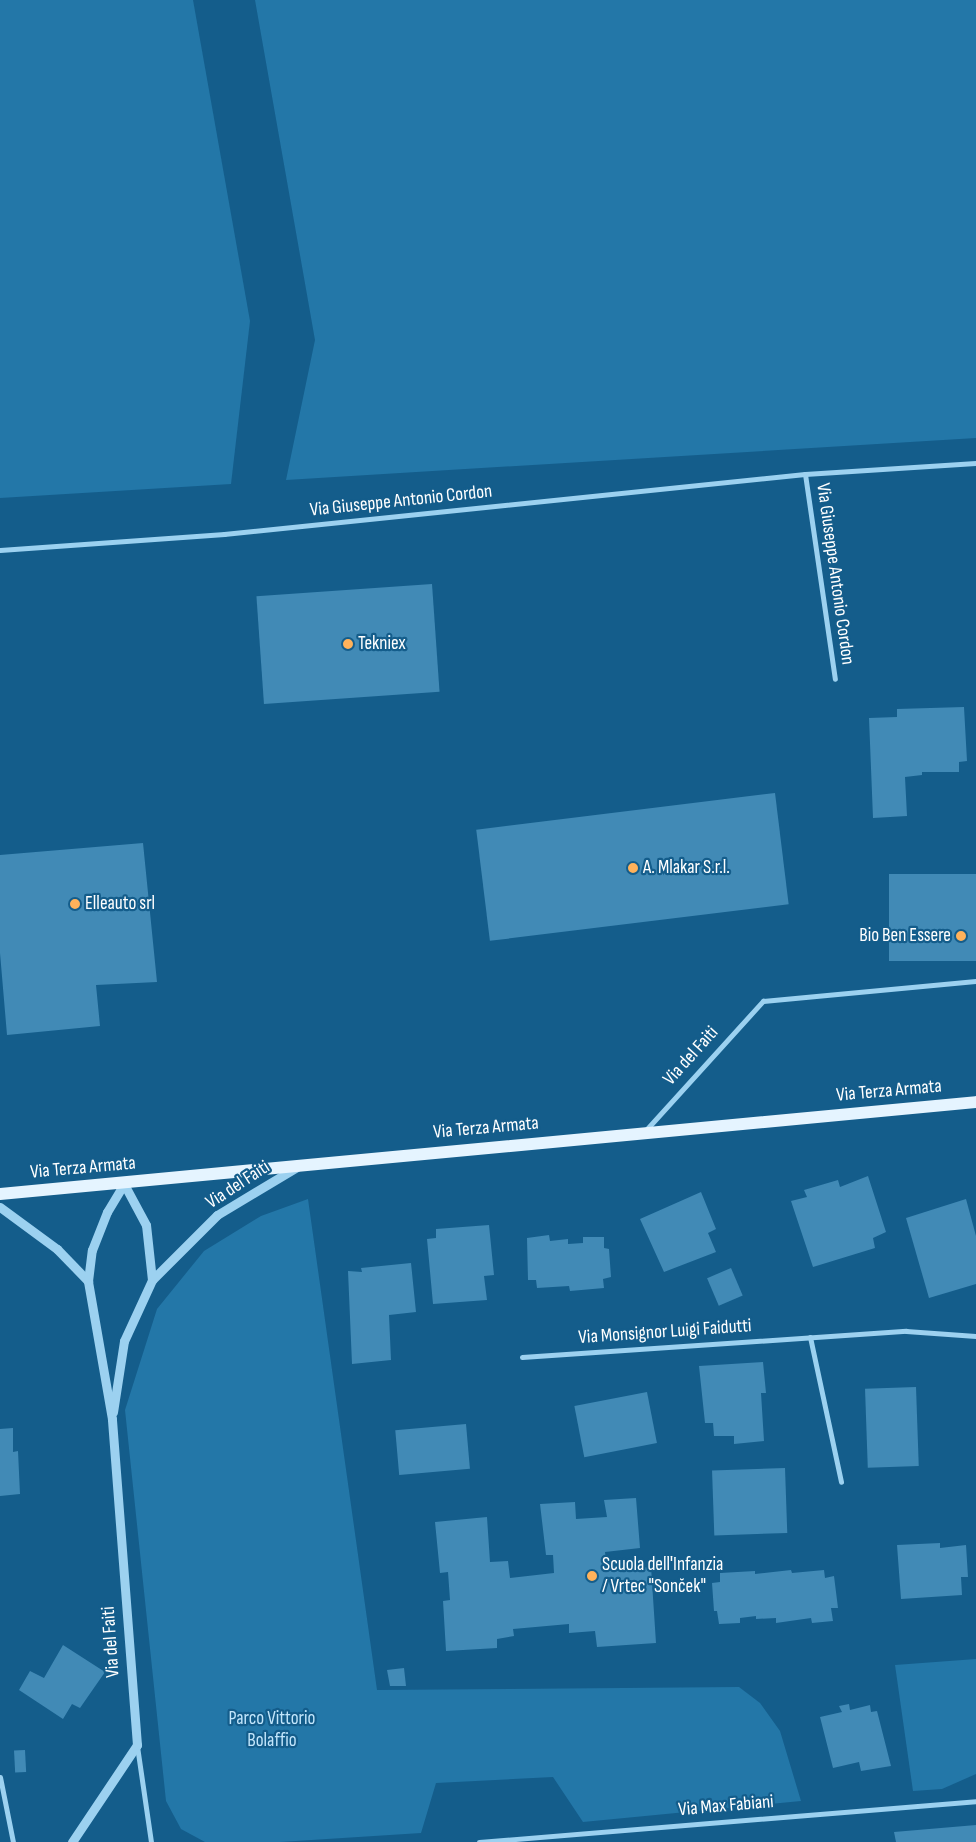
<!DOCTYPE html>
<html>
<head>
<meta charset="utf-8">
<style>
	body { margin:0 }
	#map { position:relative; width:976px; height:1842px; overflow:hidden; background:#145d8b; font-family:"Sofia Sans Condensed",sans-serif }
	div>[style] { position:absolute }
	.green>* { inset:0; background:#2377a8 }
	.building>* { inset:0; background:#418ab6; transform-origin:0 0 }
	.minor>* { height:5px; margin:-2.5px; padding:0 2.5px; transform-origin:2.5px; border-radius:2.5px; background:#9cd1f0 }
	.tertiary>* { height:9px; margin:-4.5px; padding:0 4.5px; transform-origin:4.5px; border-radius:4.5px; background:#9cd1f0 }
	.primary>* { height:12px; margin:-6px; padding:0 6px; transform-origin:6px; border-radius:6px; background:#e5f4ff }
	.dots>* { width:14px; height:14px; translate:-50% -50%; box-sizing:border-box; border:2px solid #145d8b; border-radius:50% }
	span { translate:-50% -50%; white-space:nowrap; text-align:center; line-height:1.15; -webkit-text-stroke:4.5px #145d8b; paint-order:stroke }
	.street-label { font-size:19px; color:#fff }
	.poi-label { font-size:19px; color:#fff }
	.left { translate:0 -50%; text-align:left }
	.right { translate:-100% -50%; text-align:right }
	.park-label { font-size:19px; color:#c2e6fc }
</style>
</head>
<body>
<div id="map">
	<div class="green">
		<div style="clip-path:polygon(0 0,193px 0,250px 321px,231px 484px,0 498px)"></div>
		<div style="clip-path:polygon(255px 0,976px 0,976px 438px,286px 480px,315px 340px)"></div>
		<div style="clip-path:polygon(308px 1199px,377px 1690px,739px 1687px,760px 1703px,780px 1731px,801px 1801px,583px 1822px,553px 1777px,436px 1783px,421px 1833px,280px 1842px,205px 1842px,181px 1829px,166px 1801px,125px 1410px,157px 1309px,204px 1251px,261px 1216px)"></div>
		<div style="clip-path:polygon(976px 1659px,976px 1774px,942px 1789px,913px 1791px,895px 1665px)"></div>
	</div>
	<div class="building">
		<div style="left:432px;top:584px;width:108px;height:176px;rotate:86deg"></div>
		<div style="clip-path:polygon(964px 707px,967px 761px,959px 762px,959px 772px,922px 772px,922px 775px,905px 777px,907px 816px,873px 818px,869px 718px,897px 717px,897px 709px)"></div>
		<div style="left:775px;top:793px;width:112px;height:301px;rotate:83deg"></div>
		<div style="clip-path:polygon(143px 843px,157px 982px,96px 985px,100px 1026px,7px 1035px,0 953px,0 855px)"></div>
		<div style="left:976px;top:874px;width:87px;height:87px;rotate:90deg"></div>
		<div style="clip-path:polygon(868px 1176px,886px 1232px,873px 1238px,875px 1248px,813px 1267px,791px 1201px,807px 1197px,804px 1190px,838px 1180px,840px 1187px)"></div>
		<div style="clip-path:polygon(701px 1192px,716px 1229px,708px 1233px,716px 1252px,664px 1272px,640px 1219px)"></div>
		<div style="clip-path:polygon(966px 1199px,976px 1236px,976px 1284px,929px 1298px,906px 1218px)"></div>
		<div style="clip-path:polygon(489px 1225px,494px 1275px,484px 1276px,487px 1300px,433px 1304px,427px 1239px,436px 1238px,436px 1229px)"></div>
		<div style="clip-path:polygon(549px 1235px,550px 1241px,568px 1239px,568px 1244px,583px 1243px,583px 1237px,604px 1237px,604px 1248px,609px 1249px,611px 1277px,603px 1279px,604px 1288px,570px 1291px,569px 1286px,537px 1288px,536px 1280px,528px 1280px,527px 1238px)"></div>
		<div style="clip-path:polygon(411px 1263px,416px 1312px,389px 1315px,391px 1360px,352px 1364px,348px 1271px,362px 1272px,361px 1268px)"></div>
		<div style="left:731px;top:1268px;width:30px;height:26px;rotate:67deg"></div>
		<div style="clip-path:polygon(763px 1362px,766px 1393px,761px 1393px,764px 1441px,734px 1444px,734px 1436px,714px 1436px,713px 1423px,705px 1423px,699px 1366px)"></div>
		<div style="left:916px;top:1387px;width:79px;height:51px;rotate:88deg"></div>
		<div style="left:647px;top:1392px;width:52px;height:74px;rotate:79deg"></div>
		<div style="left:466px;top:1424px;width:45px;height:71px;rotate:85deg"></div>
		<div style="clip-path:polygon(13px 1428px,13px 1452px,18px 1451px,20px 1494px,0 1496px,0 1429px)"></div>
		<div style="left:785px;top:1468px;width:65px;height:73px;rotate:88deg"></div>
		<div style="clip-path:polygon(636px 1498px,640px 1548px,605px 1552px,607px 1570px,651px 1567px,656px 1643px,597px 1647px,595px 1631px,569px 1633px,569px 1624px,513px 1629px,514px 1636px,497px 1639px,497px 1648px,446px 1651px,443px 1601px,450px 1600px,448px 1572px,440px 1573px,435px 1522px,487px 1517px,490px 1562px,508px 1561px,510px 1578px,554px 1573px,553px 1555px,546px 1555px,540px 1504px,575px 1502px,576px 1519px,607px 1517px,604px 1500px)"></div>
		<div style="clip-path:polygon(940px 1543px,940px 1548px,966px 1545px,968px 1577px,961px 1577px,962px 1595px,901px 1599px,897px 1545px)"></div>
		<div style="clip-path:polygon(791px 1570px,792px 1573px,824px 1570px,825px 1578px,834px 1576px,838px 1608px,831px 1608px,833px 1621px,812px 1623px,811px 1618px,776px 1623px,776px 1618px,756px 1619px,756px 1616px,740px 1618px,740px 1623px,719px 1624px,717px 1611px,714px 1611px,712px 1583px,720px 1582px,720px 1573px,755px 1571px,755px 1574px)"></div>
		<div style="clip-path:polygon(63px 1645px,105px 1672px,80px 1708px,72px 1704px,63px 1719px,19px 1690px,30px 1671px,44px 1678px)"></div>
		<div style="clip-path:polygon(404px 1668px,406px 1686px,390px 1686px,387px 1670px)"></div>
		<div style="clip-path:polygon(849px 1704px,850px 1710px,870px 1705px,871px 1712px,877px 1711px,891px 1766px,861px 1771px,859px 1762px,833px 1768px,820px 1717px,842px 1712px,839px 1706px)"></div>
		<div style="left:25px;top:1750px;width:22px;height:11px;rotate:87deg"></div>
		<div style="clip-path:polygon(976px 1825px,976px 1842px,896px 1842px,894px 1832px)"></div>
	</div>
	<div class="minor">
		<div style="left:805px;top:474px;width:207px;rotate:81.7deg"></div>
		<div style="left:0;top:550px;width:225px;rotate:-4.1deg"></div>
		<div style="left:224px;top:534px;width:584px;rotate:-5.9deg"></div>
		<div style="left:805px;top:474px;width:171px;rotate:-3.7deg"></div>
		<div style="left:645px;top:1131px;width:176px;rotate:-47.8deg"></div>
		<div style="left:763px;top:1001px;width:214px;rotate:-5.4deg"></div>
		<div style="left:810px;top:1337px;width:148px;rotate:77.9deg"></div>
		<div style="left:522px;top:1357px;width:385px;rotate:-3.9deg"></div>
		<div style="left:906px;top:1331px;width:70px;rotate:4.1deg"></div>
		<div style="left:137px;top:1746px;width:97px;rotate:81.7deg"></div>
		<div style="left:0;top:1777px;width:66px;rotate:78.7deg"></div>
		<div style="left:479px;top:1842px;width:499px;rotate:-4.7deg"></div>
	</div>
	<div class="tertiary">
		<div style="left:0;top:1207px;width:71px;rotate:36.4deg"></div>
		<div style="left:57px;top:1249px;width:45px;rotate:45.9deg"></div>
		<div style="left:152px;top:1280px;width:92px;rotate:-45deg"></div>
		<div style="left:217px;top:1215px;width:93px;rotate:-31deg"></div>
		<div style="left:113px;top:1412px;width:72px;rotate:-81.2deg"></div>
		<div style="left:124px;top:1341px;width:67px;rotate:-65.3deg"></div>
		<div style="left:152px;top:1280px;width:55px;rotate:-96.2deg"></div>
		<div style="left:146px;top:1225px;width:47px;rotate:-118.2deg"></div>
		<div style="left:72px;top:1842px;width:117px;rotate:-56.2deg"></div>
		<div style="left:137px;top:1745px;width:327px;rotate:-94.4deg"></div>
		<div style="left:112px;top:1419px;width:140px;rotate:-99.9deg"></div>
		<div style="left:88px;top:1281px;width:31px;rotate:-83deg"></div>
		<div style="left:92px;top:1250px;width:41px;rotate:-68.5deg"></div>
		<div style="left:107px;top:1212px;width:33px;rotate:-59deg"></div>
	</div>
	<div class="primary">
		<div style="left:0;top:1194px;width:980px;rotate:-5.38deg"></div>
	</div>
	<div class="dots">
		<div style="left:348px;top:644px;background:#ffb25b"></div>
		<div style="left:633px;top:868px;background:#ffb25b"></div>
		<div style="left:75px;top:904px;background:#ffb25b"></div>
		<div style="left:961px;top:936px;background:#ffb25b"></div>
		<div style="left:592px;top:1576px;background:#ffb25b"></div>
	</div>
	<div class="street-label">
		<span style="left:401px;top:501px;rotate:-6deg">Via Giuseppe Antonio Cordon</span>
		<span style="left:835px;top:574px;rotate:82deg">Via Giuseppe Antonio Cordon</span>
		<span style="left:691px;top:1056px;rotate:-48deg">Via del Faiti</span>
		<span style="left:889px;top:1091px;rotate:-5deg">Via Terza Armata</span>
		<span style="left:486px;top:1128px;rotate:-5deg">Via Terza Armata</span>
		<span style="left:83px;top:1168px;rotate:-5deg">Via Terza Armata</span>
		<span style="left:238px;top:1185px;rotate:-33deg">Via del Faiti</span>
		<span style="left:665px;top:1332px;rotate:-4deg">Via Monsignor Luigi Faidutti</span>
		<span style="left:111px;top:1642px;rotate:-94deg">Via del Faiti</span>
		<span style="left:726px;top:1806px;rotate:-5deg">Via Max Fabiani</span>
	</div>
	<div class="poi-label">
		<span class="left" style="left:358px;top:644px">Tekniex</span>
		<span class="left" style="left:643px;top:868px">A. Mlakar S.r.l.</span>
		<span class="left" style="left:85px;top:904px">Elleauto srl</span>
		<span class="right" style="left:951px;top:936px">Bio Ben Essere</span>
		<span class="left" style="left:602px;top:1576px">Scuola dell'Infanzia<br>/ Vrtec "Sonček"</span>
	</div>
	<div class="park-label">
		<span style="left:272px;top:1730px">Parco Vittorio<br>Bolaffio</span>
	</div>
</div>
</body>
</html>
